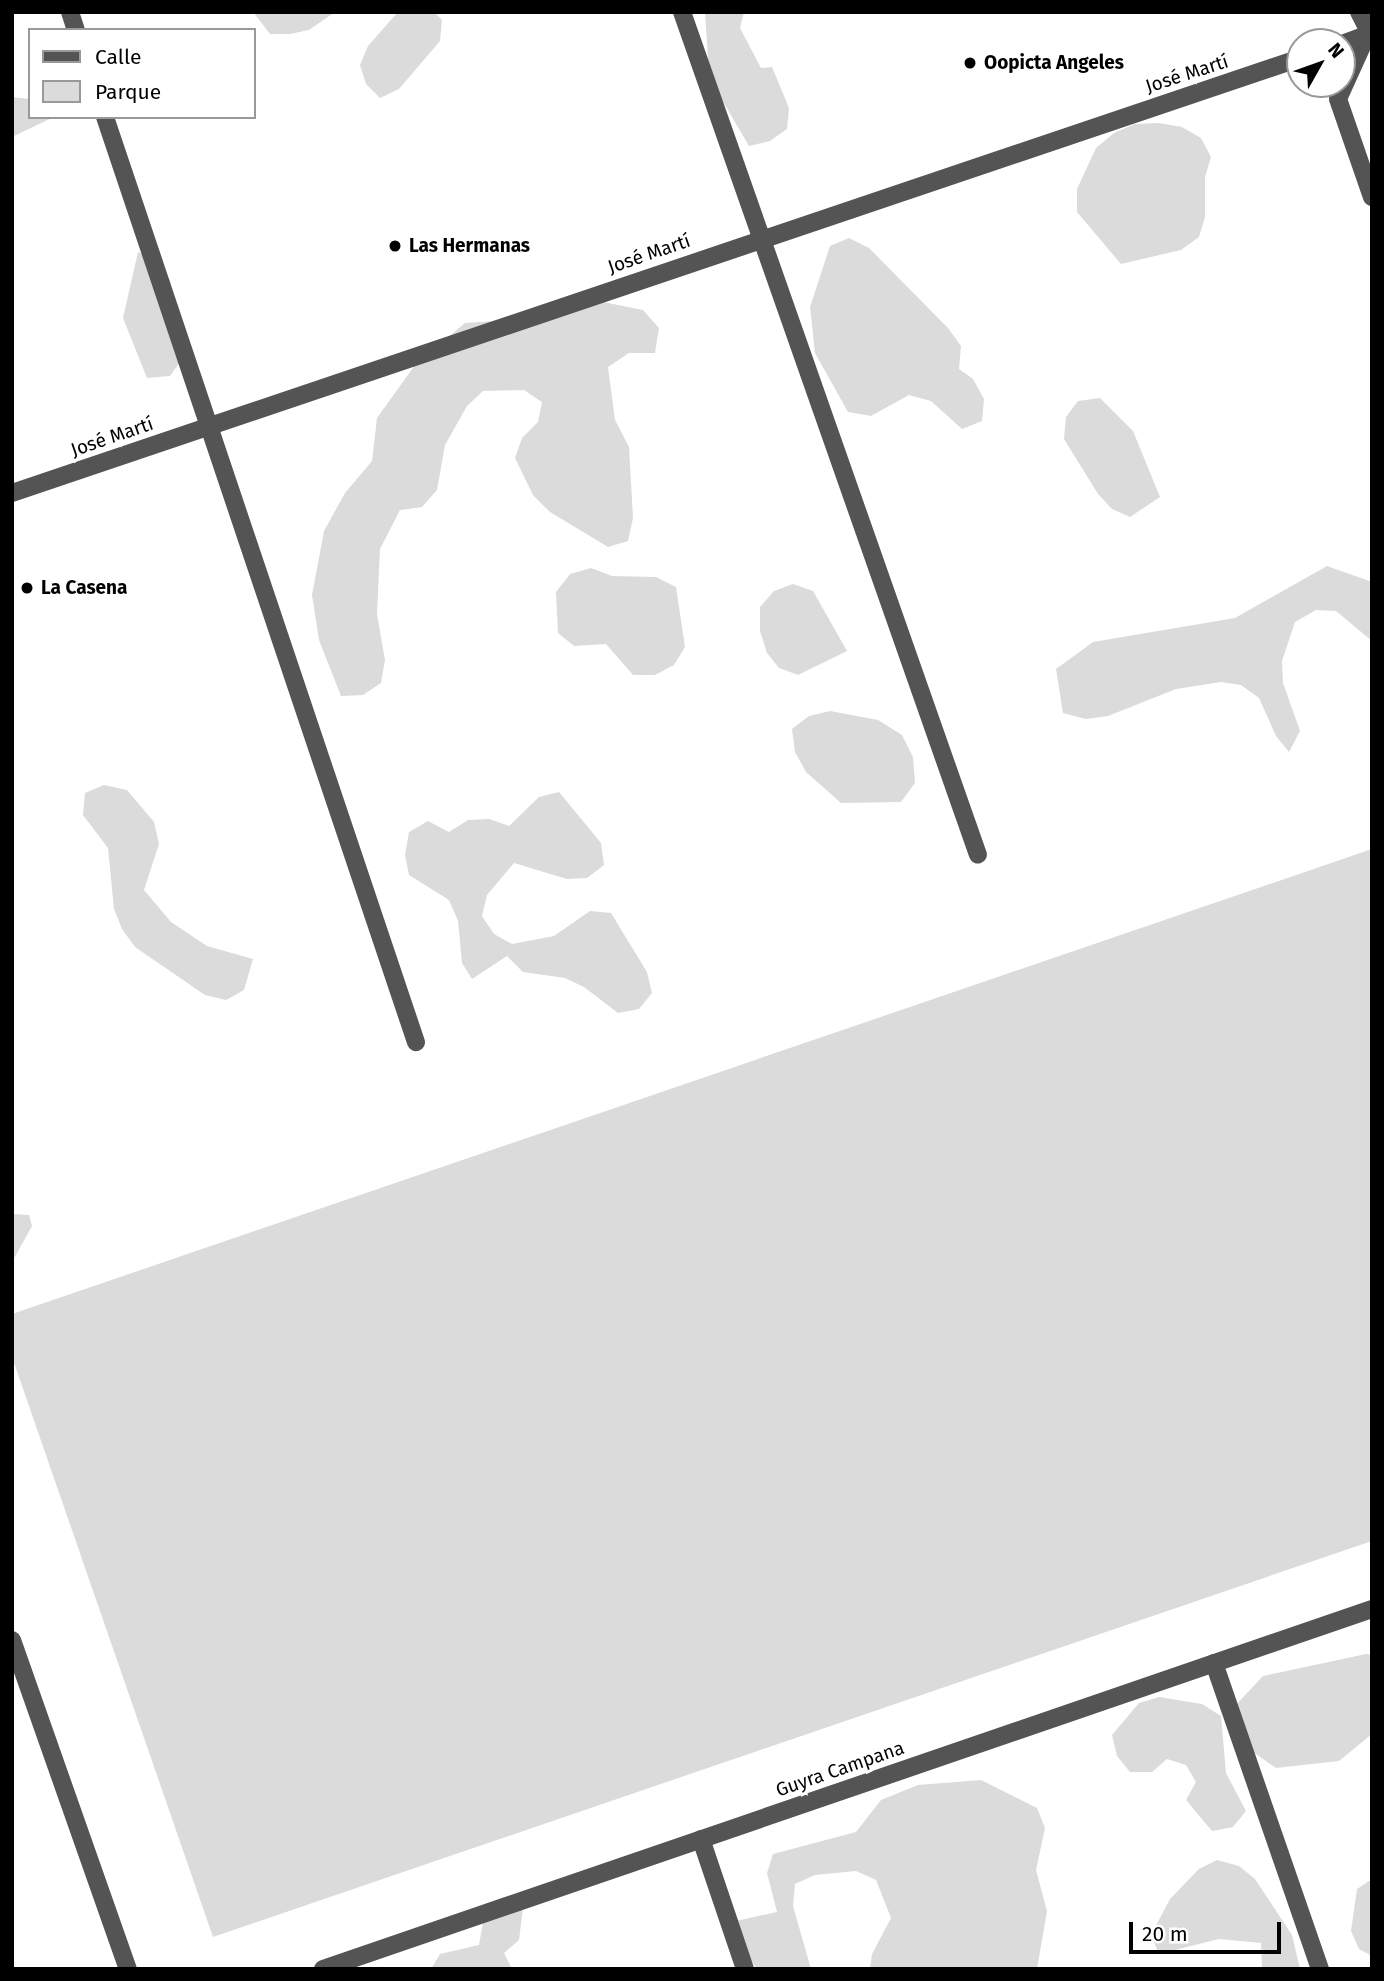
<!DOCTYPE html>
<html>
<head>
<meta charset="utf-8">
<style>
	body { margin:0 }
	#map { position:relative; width:1384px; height:1981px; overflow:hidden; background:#fff; font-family:"Fira Sans",sans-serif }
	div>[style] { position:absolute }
	.green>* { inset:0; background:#dbdbdb }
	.minor>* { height:18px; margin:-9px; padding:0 9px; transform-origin:9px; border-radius:9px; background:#545454 }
	.dots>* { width:19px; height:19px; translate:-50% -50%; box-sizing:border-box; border:4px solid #fff; border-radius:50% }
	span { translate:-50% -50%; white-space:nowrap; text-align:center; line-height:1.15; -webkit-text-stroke:6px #fff; paint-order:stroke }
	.poi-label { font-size:19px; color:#000; font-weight:700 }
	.left { translate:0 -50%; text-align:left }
	.street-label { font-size:19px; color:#000 }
	.frame { position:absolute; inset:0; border:14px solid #000; pointer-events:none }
	.legend { position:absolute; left:28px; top:28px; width:228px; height:91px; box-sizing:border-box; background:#fff; border:2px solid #999; margin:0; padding:9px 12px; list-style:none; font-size:21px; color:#000 }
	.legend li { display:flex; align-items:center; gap:14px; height:35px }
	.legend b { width:35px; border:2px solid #999 }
	.north { position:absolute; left:1286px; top:28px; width:70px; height:70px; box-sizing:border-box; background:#fff; border:2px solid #999; border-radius:50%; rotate:50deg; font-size:19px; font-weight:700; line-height:28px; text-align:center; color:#000 }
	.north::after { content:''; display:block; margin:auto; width:24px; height:32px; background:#000; clip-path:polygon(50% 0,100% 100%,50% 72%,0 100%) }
	.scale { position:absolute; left:1129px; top:1922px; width:152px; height:32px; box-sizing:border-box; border:4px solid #000; border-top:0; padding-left:9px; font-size:21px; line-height:24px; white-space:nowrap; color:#000; -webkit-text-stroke:5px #fff; paint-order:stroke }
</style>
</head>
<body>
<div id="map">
	<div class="green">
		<div style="clip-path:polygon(253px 12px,335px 12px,309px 30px,290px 34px,270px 34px)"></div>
		<div style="clip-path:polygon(398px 12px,434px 12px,442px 20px,440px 41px,399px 89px,380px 98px,366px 84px,360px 65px,368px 46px)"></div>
		<div style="clip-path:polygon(705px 12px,744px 12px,740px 28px,761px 68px,772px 67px,789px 108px,787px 129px,770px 141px,749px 146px,718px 93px,709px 73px)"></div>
		<div style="clip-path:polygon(12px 97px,30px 99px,30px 117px,54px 117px,12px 137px)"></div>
		<div style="clip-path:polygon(1159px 123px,1182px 127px,1201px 138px,1211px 157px,1205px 177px,1205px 217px,1199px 237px,1181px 250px,1121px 264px,1077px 212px,1077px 189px,1096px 148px,1114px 133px,1135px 124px)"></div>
		<div style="clip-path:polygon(849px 238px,869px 248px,948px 328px,961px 346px,959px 369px,973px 379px,984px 399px,982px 421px,962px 429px,931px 401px,909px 395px,871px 416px,848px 412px,815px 353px,810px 307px,830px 246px)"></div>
		<div style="clip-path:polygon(138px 252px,157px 260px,170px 280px,182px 359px,170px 376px,147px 378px,123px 318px)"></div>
		<div style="clip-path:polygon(598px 301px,643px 310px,659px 328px,655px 353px,629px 353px,608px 367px,615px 420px,629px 447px,633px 518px,628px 541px,608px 547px,550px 512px,533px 495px,515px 458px,522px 438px,538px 422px,542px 402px,524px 390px,483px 391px,467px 406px,445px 445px,437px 490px,422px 507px,400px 510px,380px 549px,377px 614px,385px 660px,381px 683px,363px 695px,341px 696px,319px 640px,312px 595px,324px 531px,345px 493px,372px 461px,377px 418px,415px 365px,465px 323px,509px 320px)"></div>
		<div style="clip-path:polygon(1100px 398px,1133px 431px,1160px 497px,1130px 517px,1112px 509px,1098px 494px,1064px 439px,1066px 417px,1078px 401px)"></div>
		<div style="clip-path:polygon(1327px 566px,1372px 582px,1372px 641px,1336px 611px,1316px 610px,1295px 622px,1282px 661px,1283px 683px,1300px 731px,1289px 752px,1276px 736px,1259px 698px,1241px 685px,1221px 682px,1176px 689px,1108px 716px,1086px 719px,1063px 713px,1056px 669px,1093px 642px,1235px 618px)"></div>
		<div style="clip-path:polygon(591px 568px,612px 576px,656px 577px,676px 587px,685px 647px,674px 665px,655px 675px,633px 675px,606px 644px,574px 646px,558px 633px,556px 592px,570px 574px)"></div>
		<div style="clip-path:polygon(793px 584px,813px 591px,847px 651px,798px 675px,779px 668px,767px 653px,760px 631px,760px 607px,774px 591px)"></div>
		<div style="clip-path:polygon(830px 711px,878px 720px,902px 735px,913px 757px,915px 783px,901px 802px,841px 803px,806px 772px,795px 752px,792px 729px,809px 716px)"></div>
		<div style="clip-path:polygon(104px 785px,127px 790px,154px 822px,159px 844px,144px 890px,171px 922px,207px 946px,253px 959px,244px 990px,226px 1000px,205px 995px,135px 947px,122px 929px,114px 909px,108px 848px,83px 815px,85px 793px)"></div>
		<div style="clip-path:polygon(559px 792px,601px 843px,604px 865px,587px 878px,567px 879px,514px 863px,487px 895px,482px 916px,494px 934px,512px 944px,554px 936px,590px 911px,611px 913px,647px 972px,652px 993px,639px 1009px,618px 1013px,584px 987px,565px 978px,523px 972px,507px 956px,472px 979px,462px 963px,458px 921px,449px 900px,409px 875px,405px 855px,409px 832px,428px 821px,449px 832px,468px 820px,489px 819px,509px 826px,539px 797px)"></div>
		<div style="clip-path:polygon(1372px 849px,1372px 1541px,213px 1937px,12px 1357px,12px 1314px)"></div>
		<div style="clip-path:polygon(12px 1214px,29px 1215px,32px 1226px,12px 1262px)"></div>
		<div style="clip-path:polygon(1366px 1654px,1372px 1655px,1372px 1734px,1339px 1761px,1276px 1768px,1243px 1745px,1234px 1707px,1263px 1676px)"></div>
		<div style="clip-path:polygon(1159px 1697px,1202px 1704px,1221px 1716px,1226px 1773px,1246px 1811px,1233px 1827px,1212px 1831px,1186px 1800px,1196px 1782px,1186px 1765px,1167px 1759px,1152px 1772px,1130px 1772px,1117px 1756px,1112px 1735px,1139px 1703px)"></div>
		<div style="clip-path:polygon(981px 1780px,1037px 1808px,1045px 1828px,1036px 1870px,1047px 1911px,1037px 1969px,870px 1969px,872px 1954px,891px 1918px,876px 1880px,856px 1871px,815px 1875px,795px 1884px,793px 1906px,811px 1969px,757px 1969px,737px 1940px,736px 1921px,777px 1912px,767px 1873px,773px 1854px,856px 1832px,881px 1800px,918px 1785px)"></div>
		<div style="clip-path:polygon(1217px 1860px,1239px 1866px,1255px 1879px,1292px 1935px,1300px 1969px,1262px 1969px,1261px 1943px,1219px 1939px,1159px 1954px,1151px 1935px,1170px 1899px,1199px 1869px)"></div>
		<div style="clip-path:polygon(1372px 1879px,1372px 1956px,1359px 1949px,1351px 1931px,1357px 1889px)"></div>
		<div style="clip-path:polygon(504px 1897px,523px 1908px,519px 1940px,504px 1953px,512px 1969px,431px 1969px,440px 1954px,479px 1945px,486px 1905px)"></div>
	</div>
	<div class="minor">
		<div style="left:70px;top:12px;width:19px;rotate:72deg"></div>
		<div style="left:682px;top:12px;width:893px;rotate:70.65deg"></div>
		<div style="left:1359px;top:12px;width:29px;rotate:63deg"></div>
		<div style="left:1367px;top:35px;width:70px;rotate:114.4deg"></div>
		<div style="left:1338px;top:99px;width:104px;rotate:70.9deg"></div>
		<div style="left:1342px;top:44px;width:32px;rotate:-20deg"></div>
		<div style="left:105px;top:117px;width:976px;rotate:71.42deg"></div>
		<div style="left:12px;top:493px;width:1359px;rotate:-18.66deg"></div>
		<div style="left:12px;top:1640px;width:349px;rotate:70.6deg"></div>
		<div style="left:1214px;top:1663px;width:324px;rotate:70.9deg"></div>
		<div style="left:701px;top:1839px;width:137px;rotate:71.3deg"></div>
		<div style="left:323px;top:1969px;width:1109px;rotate:-18.94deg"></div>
	</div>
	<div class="dots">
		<div style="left:970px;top:63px;background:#000"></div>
		<div style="left:395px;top:246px;background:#000"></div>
		<div style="left:27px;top:588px;background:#000"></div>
	</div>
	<div class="poi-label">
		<span class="left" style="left:984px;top:63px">Oopicta Angeles</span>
		<span class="left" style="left:409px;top:246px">Las Hermanas</span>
		<span class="left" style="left:41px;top:588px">La Casena</span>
	</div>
	<div class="street-label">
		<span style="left:1187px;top:74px;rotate:-18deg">José Martí</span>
		<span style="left:649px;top:254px;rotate:-19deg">José Martí</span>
		<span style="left:112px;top:437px;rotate:-19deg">José Martí</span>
		<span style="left:840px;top:1769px;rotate:-19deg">Guyra Campana</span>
	</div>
	<div class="frame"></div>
	<ul class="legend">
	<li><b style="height:9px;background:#545454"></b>Calle</li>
	<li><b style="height:19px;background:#dbdbdb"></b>Parque</li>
	</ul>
	<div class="north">N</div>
	<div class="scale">20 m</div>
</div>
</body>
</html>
